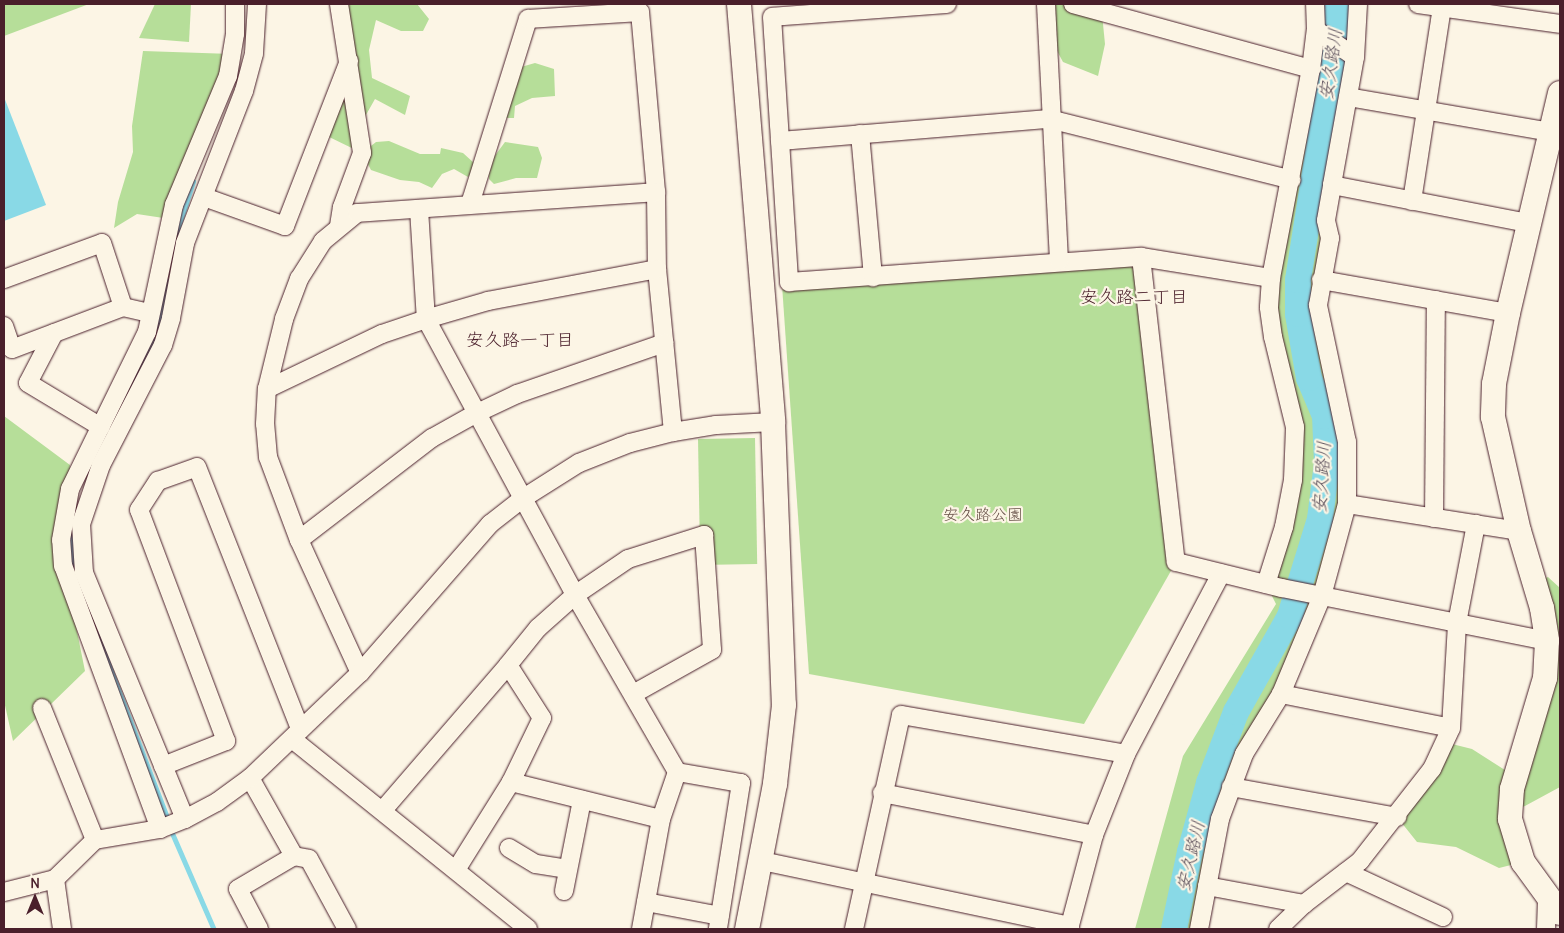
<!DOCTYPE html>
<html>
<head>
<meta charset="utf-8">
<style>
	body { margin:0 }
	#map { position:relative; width:1564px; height:933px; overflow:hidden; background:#fcf5e5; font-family:Delius,"Klee One",sans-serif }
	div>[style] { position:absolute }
	.green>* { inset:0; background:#b6de99; transform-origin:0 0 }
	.water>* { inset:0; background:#89d9e6 }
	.stream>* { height:4.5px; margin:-2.25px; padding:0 2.25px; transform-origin:2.25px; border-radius:2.25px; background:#89d9e6 }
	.river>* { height:26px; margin:-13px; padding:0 13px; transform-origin:13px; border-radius:13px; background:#89d9e6 }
	.roads { filter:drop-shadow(0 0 1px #4a1f2b) drop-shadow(0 0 1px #4a1f2b) }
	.street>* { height:18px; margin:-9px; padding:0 9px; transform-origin:9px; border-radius:9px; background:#fcf5e5 }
	.secondary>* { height:24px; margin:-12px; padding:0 12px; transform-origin:12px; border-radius:12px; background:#fcf5e5 }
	span { translate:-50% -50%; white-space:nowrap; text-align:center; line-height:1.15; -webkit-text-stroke:4.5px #fcf5e5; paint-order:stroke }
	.park-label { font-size:16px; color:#654f46 }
	.water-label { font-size:18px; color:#5a4e5a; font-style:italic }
	.neighbourhood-label { font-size:18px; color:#4a1f2b }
	.frame { position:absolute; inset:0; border:5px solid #4a1f2b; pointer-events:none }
	.north { position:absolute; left:10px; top:873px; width:50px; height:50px; -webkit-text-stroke:4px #fcf5e5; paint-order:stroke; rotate:0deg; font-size:14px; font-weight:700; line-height:20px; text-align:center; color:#4a1f2b }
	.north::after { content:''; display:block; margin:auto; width:18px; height:22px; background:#4a1f2b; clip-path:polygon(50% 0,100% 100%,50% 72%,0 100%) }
</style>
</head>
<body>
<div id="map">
	<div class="green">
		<div style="clip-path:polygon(4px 4px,89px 4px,4px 36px)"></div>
		<div style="clip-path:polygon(155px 4px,191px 4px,189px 42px,139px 38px)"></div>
		<div style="clip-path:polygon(342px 4px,417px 4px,429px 19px,423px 31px,401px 31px,376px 20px,369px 50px,372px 78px,410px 96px,405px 115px,375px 99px,362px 122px,362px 153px,376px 142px,389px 141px,420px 154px,440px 154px,441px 148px,463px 153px,474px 163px,473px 171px,468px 177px,454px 169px,442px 174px,432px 188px,419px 182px,400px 180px,371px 170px,362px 153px,321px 133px,350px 61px)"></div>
		<div style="clip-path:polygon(1046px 4px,1101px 4px,1105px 44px,1098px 76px,1063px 62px,1047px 32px)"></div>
		<div style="clip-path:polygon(1315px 4px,1354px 4px,1319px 312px,1339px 405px,1347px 504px,1315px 613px,1233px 776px,1199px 929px,1135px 929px,1183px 756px,1276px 604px,1266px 584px,1293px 480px,1270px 301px)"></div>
		<div style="clip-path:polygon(143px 51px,232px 54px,170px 219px,137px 214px,114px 228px,118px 202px,133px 152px,132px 126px)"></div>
		<div style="clip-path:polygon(535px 63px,554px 69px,555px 96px,532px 98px,515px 106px,514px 118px,502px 118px,521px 67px)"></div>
		<div style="clip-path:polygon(505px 142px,538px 147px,542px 158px,537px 178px,516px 178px,494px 184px,489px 179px,488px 165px)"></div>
		<div style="clip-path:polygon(1141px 257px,1176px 562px,1084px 724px,809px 674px,782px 285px)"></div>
		<div style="clip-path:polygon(4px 416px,70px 465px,65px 572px,85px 671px,13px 741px,4px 701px)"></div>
		<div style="left:755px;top:438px;width:126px;height:57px;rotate:89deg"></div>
		<div style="clip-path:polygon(1548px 577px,1560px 588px,1560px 787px,1510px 814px,1523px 862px,1499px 868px,1456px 847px,1417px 842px,1397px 817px,1444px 742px,1472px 749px,1508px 772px,1555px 680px,1557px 643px,1543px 579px)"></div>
	</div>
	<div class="water">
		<div style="clip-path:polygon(4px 97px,46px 205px,4px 221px)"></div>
	</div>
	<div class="stream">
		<div style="left:176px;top:234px;width:55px;rotate:-71.9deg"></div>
		<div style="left:157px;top:327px;width:47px;rotate:-77.7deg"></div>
		<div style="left:117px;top:413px;width:82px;rotate:-64.1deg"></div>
		<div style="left:71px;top:531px;width:42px;rotate:85.9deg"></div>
		<div style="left:97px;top:633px;width:202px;rotate:69.1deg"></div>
		<div style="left:171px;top:830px;width:108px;rotate:66.5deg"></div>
	</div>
	<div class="river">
		<div style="left:1174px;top:929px;width:79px;rotate:-78.3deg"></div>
		<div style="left:1190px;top:852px;width:72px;rotate:-74.6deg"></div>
		<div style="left:1209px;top:783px;width:76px;rotate:-69.2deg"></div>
		<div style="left:1236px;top:712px;width:110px;rotate:-60.6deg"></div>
		<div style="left:1290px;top:616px;width:102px;rotate:-72.8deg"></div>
		<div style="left:1320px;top:519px;width:56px;rotate:-82.9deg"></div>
		<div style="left:1327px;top:463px;width:47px;rotate:-92.4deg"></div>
		<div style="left:1325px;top:416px;width:41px;rotate:-112.8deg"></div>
		<div style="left:1309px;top:378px;width:65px;rotate:-99.8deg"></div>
		<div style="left:1298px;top:314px;width:34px;rotate:-90deg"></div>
		<div style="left:1298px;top:280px;width:258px;rotate:-81.1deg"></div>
		<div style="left:1338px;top:25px;width:21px;rotate:-95deg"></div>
	</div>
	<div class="roads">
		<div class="street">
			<div style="left:339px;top:4px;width:151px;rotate:81.2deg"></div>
			<div style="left:362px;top:153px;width:58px;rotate:110.3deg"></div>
			<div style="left:342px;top:207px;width:18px;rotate:99deg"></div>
			<div style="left:947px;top:4px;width:175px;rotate:175.8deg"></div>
			<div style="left:772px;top:17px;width:266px;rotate:86.3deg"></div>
			<div style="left:789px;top:282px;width:353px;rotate:-4.1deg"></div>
			<div style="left:1141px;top:257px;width:132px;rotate:9.2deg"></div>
			<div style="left:1046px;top:4px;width:257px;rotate:87.1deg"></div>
			<div style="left:1073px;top:4px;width:247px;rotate:15.3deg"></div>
			<div style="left:1358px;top:4px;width:53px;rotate:93.2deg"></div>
			<div style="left:1355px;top:57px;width:130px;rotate:100.2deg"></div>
			<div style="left:1332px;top:185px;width:200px;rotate:11deg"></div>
			<div style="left:1418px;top:4px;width:143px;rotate:8deg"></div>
			<div style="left:1316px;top:30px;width:47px;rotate:34.7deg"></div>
			<div style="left:1348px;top:97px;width:205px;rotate:9.8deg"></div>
			<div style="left:860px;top:134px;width:144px;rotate:84.8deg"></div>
			<div style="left:780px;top:141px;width:270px;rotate:-4.7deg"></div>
			<div style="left:1049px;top:119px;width:250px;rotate:14.1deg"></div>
			<div style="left:204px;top:197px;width:86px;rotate:19.7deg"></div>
			<div style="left:285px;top:226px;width:177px;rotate:-68.8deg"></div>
			<div style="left:1412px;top:201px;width:195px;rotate:-81.2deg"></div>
			<div style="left:470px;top:204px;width:194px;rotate:-72.6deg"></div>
			<div style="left:528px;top:19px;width:112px;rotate:-3.6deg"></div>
			<div style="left:640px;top:12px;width:181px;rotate:84.9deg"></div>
			<div style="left:656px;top:192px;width:77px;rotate:89.3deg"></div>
			<div style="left:657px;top:269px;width:164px;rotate:84.4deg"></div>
			<div style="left:419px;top:209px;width:110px;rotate:86.4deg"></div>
			<div style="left:426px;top:319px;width:314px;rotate:61.6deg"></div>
			<div style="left:575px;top:595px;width:204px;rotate:60deg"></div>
			<div style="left:677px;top:772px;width:65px;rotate:9.8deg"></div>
			<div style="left:741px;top:783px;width:148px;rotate:99deg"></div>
			<div style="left:1141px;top:257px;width:307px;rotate:83.5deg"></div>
			<div style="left:1176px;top:562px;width:109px;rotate:13.8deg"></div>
			<div style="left:1282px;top:588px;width:270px;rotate:11.3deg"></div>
			<div style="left:4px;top:279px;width:104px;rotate:-20.2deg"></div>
			<div style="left:102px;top:243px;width:67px;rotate:71.8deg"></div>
			<div style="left:1321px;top:280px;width:190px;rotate:10deg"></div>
			<div style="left:4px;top:326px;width:24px;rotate:71deg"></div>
			<div style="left:12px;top:349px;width:119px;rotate:-20.7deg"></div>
			<div style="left:123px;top:307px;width:28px;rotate:13deg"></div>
			<div style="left:54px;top:333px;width:56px;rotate:117.5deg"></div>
			<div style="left:28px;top:383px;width:85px;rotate:31.1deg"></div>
			<div style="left:267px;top:389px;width:127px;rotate:-25.6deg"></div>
			<div style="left:382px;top:334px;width:46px;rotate:-18.8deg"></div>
			<div style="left:426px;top:319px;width:65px;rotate:-16.2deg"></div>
			<div style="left:488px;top:301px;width:172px;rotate:-10.7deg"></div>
			<div style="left:1347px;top:504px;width:174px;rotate:8.9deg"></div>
			<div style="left:1434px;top:518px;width:218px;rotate:-89.5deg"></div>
			<div style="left:299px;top:540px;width:168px;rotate:-37.5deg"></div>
			<div style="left:432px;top:438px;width:49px;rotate:-29.2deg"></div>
			<div style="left:475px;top:414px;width:47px;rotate:-25.5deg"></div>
			<div style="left:517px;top:394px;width:156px;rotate:-19.1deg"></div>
			<div style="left:1266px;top:584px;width:60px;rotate:-72.5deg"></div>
			<div style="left:1284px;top:527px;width:48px;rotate:-79.2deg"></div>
			<div style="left:1293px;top:480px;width:53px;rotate:-87.8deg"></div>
			<div style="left:1295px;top:427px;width:93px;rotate:-103.7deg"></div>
			<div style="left:1273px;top:337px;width:30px;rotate:-98deg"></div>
			<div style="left:1269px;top:307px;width:29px;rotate:-86deg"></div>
			<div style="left:1271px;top:278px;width:213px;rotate:-79.2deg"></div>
			<div style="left:1311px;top:69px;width:39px;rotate:-83deg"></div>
			<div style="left:1316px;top:30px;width:26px;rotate:-92deg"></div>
			<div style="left:360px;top:673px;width:146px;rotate:-114.6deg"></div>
			<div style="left:299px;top:540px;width:89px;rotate:-110.5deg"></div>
			<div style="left:268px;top:457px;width:33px;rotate:-95deg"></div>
			<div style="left:265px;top:424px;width:35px;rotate:-87deg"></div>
			<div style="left:267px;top:389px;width:72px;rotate:-76.3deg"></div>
			<div style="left:284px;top:319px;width:43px;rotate:-69.4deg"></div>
			<div style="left:299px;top:279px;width:45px;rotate:-57.7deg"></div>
			<div style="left:323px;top:241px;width:44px;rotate:-39.5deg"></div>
			<div style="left:357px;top:213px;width:300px;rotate:-4deg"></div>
			<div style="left:1281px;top:694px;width:173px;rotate:11.3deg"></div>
			<div style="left:42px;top:708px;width:142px;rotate:68.1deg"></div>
			<div style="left:292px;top:739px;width:303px;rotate:38.8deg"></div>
			<div style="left:163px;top:766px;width:68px;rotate:-21.6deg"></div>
			<div style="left:226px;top:741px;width:247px;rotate:-110.6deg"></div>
			<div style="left:139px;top:510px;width:35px;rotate:-57deg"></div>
			<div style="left:158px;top:481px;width:41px;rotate:-19.7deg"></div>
			<div style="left:197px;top:467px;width:282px;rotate:68.5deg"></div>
			<div style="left:250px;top:778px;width:90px;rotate:60.6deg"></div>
			<div style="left:294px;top:856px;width:15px;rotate:11deg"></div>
			<div style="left:309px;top:859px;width:80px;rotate:61.5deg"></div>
			<div style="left:511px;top:782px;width:154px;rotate:13.9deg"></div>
			<div style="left:1231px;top:787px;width:169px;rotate:10.2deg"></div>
			<div style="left:882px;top:793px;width:216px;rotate:11.2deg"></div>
			<div style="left:383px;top:810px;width:191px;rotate:-49.2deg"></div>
			<div style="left:185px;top:819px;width:266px;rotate:-112.3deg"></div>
			<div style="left:84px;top:573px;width:49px;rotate:-93.5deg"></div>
			<div style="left:81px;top:524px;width:62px;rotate:-71.3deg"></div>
			<div style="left:101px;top:465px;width:135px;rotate:-62.7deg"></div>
			<div style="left:163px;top:345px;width:28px;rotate:-73deg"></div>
			<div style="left:171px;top:318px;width:76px;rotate:-79.4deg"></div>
			<div style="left:185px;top:243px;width:163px;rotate:-68.8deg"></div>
			<div style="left:244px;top:91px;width:39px;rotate:-75deg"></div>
			<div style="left:254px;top:53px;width:49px;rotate:-86.5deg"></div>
			<div style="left:160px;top:829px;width:280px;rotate:-110.2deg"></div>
			<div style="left:63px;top:566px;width:26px;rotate:-94deg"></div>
			<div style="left:61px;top:540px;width:52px;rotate:-80deg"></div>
			<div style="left:70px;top:489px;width:175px;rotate:-63.9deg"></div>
			<div style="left:147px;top:332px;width:130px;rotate:-78deg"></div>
			<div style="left:174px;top:205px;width:140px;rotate:-67.3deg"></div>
			<div style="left:228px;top:76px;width:43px;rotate:-80.5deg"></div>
			<div style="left:235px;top:34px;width:30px;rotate:-90deg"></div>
			<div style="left:509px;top:848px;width:31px;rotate:31deg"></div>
			<div style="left:536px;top:864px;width:32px;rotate:9deg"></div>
			<div style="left:762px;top:861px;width:315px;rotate:11.9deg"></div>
			<div style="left:456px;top:870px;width:104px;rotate:-58deg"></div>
			<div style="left:511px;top:782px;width:71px;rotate:-64.2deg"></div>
			<div style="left:542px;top:718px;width:63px;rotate:-122.7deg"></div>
			<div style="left:508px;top:665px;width:48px;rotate:-51deg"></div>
			<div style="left:538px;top:628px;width:50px;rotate:-41.7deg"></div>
			<div style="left:575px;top:595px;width:64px;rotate:-34.2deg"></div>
			<div style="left:628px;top:559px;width:80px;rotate:-17.5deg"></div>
			<div style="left:704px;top:535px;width:115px;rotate:86deg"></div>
			<div style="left:712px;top:650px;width:90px;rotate:150.9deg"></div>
			<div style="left:1346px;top:872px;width:107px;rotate:24.9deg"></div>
			<div style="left:55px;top:879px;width:50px;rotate:82deg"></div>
			<div style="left:1207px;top:886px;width:99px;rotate:10.5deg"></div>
			<div style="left:564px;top:891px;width:93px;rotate:-78.8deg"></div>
			<div style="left:4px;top:892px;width:53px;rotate:-14.3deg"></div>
			<div style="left:55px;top:879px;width:56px;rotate:-44.3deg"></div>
			<div style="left:95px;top:840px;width:66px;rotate:-9.6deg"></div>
			<div style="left:160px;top:829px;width:27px;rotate:-22deg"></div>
			<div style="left:185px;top:819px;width:36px;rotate:-28deg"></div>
			<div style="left:217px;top:802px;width:41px;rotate:-36deg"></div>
			<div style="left:250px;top:778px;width:152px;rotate:-43.7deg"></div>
			<div style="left:360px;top:673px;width:198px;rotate:-48.9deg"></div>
			<div style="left:490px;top:524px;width:41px;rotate:-38deg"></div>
			<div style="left:522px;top:499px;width:67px;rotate:-32.3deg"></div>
			<div style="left:579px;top:463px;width:55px;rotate:-21.4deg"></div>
			<div style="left:630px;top:443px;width:44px;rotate:-14.3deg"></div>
			<div style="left:673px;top:432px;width:44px;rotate:-9.2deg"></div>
			<div style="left:716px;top:425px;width:57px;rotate:-3deg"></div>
			<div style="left:646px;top:902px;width:75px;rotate:10.7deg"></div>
			<div style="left:259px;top:929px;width:45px;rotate:-117.7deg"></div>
			<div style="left:238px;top:889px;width:65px;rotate:-30.5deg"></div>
			<div style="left:641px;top:929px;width:112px;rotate:-79.7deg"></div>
			<div style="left:661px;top:819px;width:50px;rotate:-71.2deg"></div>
			<div style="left:854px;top:929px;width:219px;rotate:-77.6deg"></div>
			<div style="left:901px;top:715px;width:228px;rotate:9.8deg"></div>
			<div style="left:1069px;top:929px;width:97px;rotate:-75.1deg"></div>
			<div style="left:1094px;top:835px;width:87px;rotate:-68.4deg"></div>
			<div style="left:1126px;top:754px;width:204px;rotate:-62.2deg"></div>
			<div style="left:1199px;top:929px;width:112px;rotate:-79.2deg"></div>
			<div style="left:1220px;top:819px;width:69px;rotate:-69.7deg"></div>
			<div style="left:1244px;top:754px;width:70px;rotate:-58.3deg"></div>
			<div style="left:1281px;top:694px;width:106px;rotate:-67.3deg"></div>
			<div style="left:1322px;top:596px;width:95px;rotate:-74.8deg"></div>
			<div style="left:1347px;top:504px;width:62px;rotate:-90deg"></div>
			<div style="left:1347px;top:442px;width:140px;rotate:-102deg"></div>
			<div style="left:1318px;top:305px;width:68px;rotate:-79.8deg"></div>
			<div style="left:1330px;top:238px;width:18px;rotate:-103deg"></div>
			<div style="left:1326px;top:220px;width:36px;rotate:-80deg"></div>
			<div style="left:1278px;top:929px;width:36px;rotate:-44deg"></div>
			<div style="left:1304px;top:904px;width:71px;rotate:-37.5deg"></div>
			<div style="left:1360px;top:861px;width:117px;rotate:-52deg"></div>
			<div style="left:1432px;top:769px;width:45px;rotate:-65.1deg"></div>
			<div style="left:1451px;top:728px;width:105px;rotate:-86.7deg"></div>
			<div style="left:1457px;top:623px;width:101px;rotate:-79.1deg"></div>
			<div style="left:1546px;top:929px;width:33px;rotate:-88deg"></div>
		</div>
		<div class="secondary">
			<div style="left:739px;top:4px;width:419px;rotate:85.3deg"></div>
			<div style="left:773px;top:422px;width:283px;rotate:87.8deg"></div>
			<div style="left:784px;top:705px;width:80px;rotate:96.5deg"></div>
			<div style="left:775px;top:784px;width:148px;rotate:100.9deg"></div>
			<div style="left:1560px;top:93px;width:226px;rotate:103.3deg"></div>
			<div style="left:1508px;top:313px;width:72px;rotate:101.2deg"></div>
			<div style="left:1494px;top:384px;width:33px;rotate:92deg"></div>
			<div style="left:1493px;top:417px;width:117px;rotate:77.2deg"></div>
			<div style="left:1519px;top:531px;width:80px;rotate:73.4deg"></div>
			<div style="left:1542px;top:608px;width:33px;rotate:81deg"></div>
			<div style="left:1547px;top:641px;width:37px;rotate:93deg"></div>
			<div style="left:1545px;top:678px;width:116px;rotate:106.6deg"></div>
			<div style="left:1512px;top:789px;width:30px;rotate:94deg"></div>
			<div style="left:1510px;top:819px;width:45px;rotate:73.2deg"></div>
			<div style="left:1523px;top:862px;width:63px;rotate:54deg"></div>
		</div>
	</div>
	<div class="park-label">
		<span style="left:983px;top:514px">安久路公園</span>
	</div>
	<div class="water-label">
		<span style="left:1331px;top:64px;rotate:-82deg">安久路川</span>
		<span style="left:1322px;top:477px;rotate:-86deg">安久路川</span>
		<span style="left:1191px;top:856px;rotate:-77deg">安久路川</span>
	</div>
	<div class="neighbourhood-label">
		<span style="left:1134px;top:297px">安久路二丁目</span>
		<span style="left:520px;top:340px">安久路一丁目</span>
	</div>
	<div class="frame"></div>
	<div class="north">N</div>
</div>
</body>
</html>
